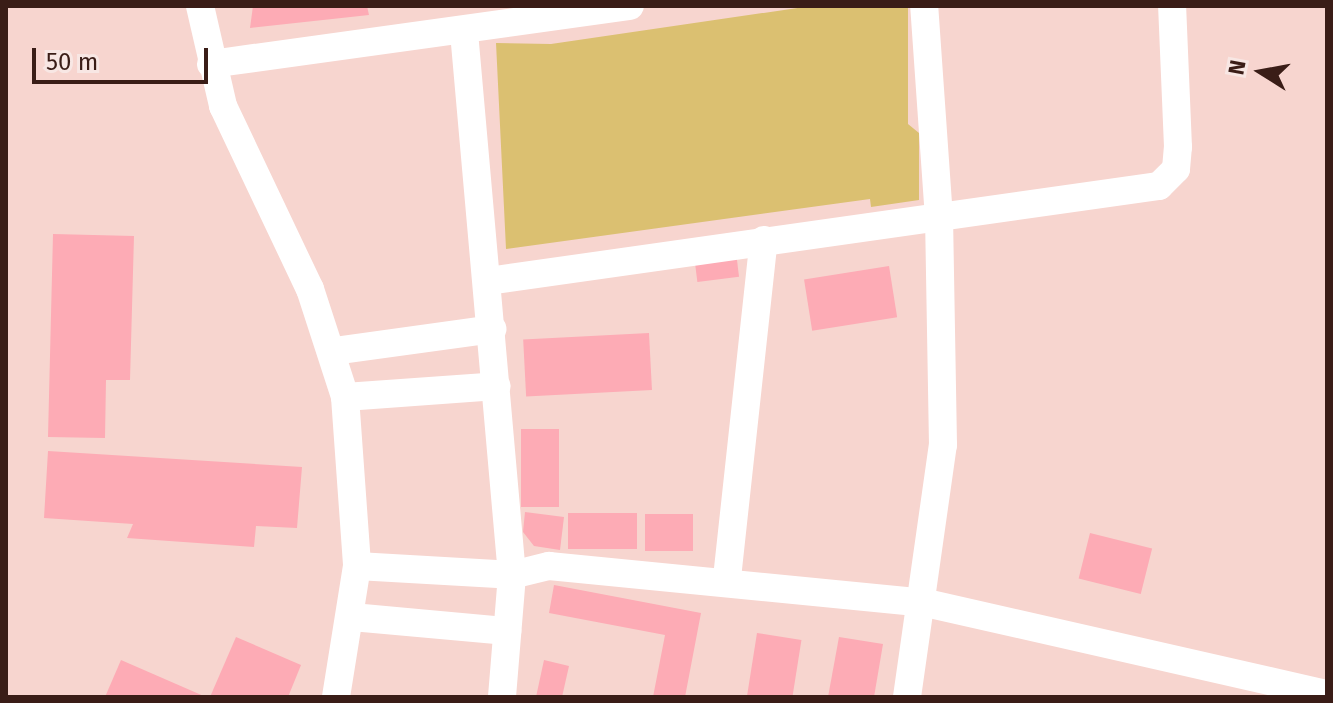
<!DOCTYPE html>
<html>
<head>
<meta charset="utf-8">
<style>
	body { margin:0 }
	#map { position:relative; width:1333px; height:703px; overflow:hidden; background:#f7d5cf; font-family:"Fira Sans",sans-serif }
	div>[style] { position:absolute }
	.green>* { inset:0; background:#dbc071 }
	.building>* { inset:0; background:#fdabb5; transform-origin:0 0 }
	.minor>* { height:28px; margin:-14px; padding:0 14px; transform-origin:14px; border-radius:14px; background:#fff }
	span { translate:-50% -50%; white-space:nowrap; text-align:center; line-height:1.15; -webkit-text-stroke:6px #f8e7e4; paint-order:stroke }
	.frame { position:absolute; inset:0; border:8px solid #3a1d17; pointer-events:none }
	.north { position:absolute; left:1221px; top:32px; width:80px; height:80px; -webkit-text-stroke:6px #f8e7e4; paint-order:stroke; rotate:281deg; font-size:22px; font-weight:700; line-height:32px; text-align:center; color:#3a1d17 }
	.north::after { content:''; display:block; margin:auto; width:28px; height:36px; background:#3a1d17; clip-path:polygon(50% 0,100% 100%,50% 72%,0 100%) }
	.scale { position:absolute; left:32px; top:48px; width:176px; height:36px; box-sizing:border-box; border:4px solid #3a1d17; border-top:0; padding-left:10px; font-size:24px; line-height:28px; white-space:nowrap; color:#3a1d17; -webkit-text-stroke:6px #f8e7e4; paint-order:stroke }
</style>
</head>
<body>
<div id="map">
	<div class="green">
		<div style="clip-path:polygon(811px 6px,908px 6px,908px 124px,919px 133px,919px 200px,871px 207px,870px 199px,506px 249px,496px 43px,551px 44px)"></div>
	</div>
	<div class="building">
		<div style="clip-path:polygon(253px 6px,367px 6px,369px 15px,250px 28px)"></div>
		<div style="clip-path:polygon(53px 234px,134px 236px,130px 380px,106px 380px,105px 438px,48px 437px)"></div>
		<div style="left:736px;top:252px;width:25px;height:42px;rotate:83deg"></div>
		<div style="left:889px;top:266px;width:52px;height:86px;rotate:81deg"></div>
		<div style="left:649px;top:333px;width:57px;height:126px;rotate:87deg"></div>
		<div style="left:521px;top:429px;width:38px;height:78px"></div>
		<div style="clip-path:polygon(48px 451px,302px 467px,297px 528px,256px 526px,254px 547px,127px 538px,133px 524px,44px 518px)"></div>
		<div style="clip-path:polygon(525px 512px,564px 517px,560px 550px,534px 546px,523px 532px)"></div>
		<div style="left:568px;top:513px;width:69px;height:36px"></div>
		<div style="left:645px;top:514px;width:48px;height:37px"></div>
		<div style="left:1090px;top:533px;width:64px;height:47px;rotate:14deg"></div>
		<div style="clip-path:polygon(554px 585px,701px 613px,685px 697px,653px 697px,665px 635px,549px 613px)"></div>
		<div style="left:757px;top:633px;width:45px;height:65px;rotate:9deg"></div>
		<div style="clip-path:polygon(236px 637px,301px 665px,288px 697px,210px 697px)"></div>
		<div style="clip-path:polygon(839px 637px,883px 644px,874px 697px,828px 697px)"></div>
		<div style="clip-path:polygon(121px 660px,206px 697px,105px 697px)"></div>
		<div style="clip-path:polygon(544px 660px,569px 666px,562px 697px,536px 697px)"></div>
	</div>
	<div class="minor">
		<div style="left:200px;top:6px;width:103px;rotate:77deg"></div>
		<div style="left:223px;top:106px;width:203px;rotate:64.6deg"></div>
		<div style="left:310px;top:289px;width:114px;rotate:72deg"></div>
		<div style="left:345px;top:397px;width:169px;rotate:85.9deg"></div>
		<div style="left:357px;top:566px;width:133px;rotate:99.1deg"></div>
		<div style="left:464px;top:32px;width:545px;rotate:84.95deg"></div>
		<div style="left:512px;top:575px;width:122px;rotate:94.7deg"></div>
		<div style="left:211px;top:64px;width:423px;rotate:-7.9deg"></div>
		<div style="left:488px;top:281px;width:678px;rotate:-8.06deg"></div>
		<div style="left:1159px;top:186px;width:24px;rotate:-45deg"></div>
		<div style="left:1176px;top:169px;width:22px;rotate:-85deg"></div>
		<div style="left:1178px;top:147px;width:141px;rotate:-92.4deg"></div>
		<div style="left:334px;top:351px;width:160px;rotate:-7.9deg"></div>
		<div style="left:345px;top:397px;width:152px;rotate:-4.1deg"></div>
		<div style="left:357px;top:566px;width:155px;rotate:3.3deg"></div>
		<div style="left:512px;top:575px;width:38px;rotate:-14deg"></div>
		<div style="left:549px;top:566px;width:379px;rotate:5.6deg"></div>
		<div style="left:926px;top:603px;width:411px;rotate:12.8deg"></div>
		<div style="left:727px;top:578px;width:340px;rotate:-83.8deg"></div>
		<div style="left:352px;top:617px;width:156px;rotate:5.2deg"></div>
		<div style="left:907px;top:697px;width:255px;rotate:-81.9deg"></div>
		<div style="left:943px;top:445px;width:227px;rotate:-91deg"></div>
		<div style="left:939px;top:218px;width:213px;rotate:-94deg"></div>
	</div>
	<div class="frame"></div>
	<div class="north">N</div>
	<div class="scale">50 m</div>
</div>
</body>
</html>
